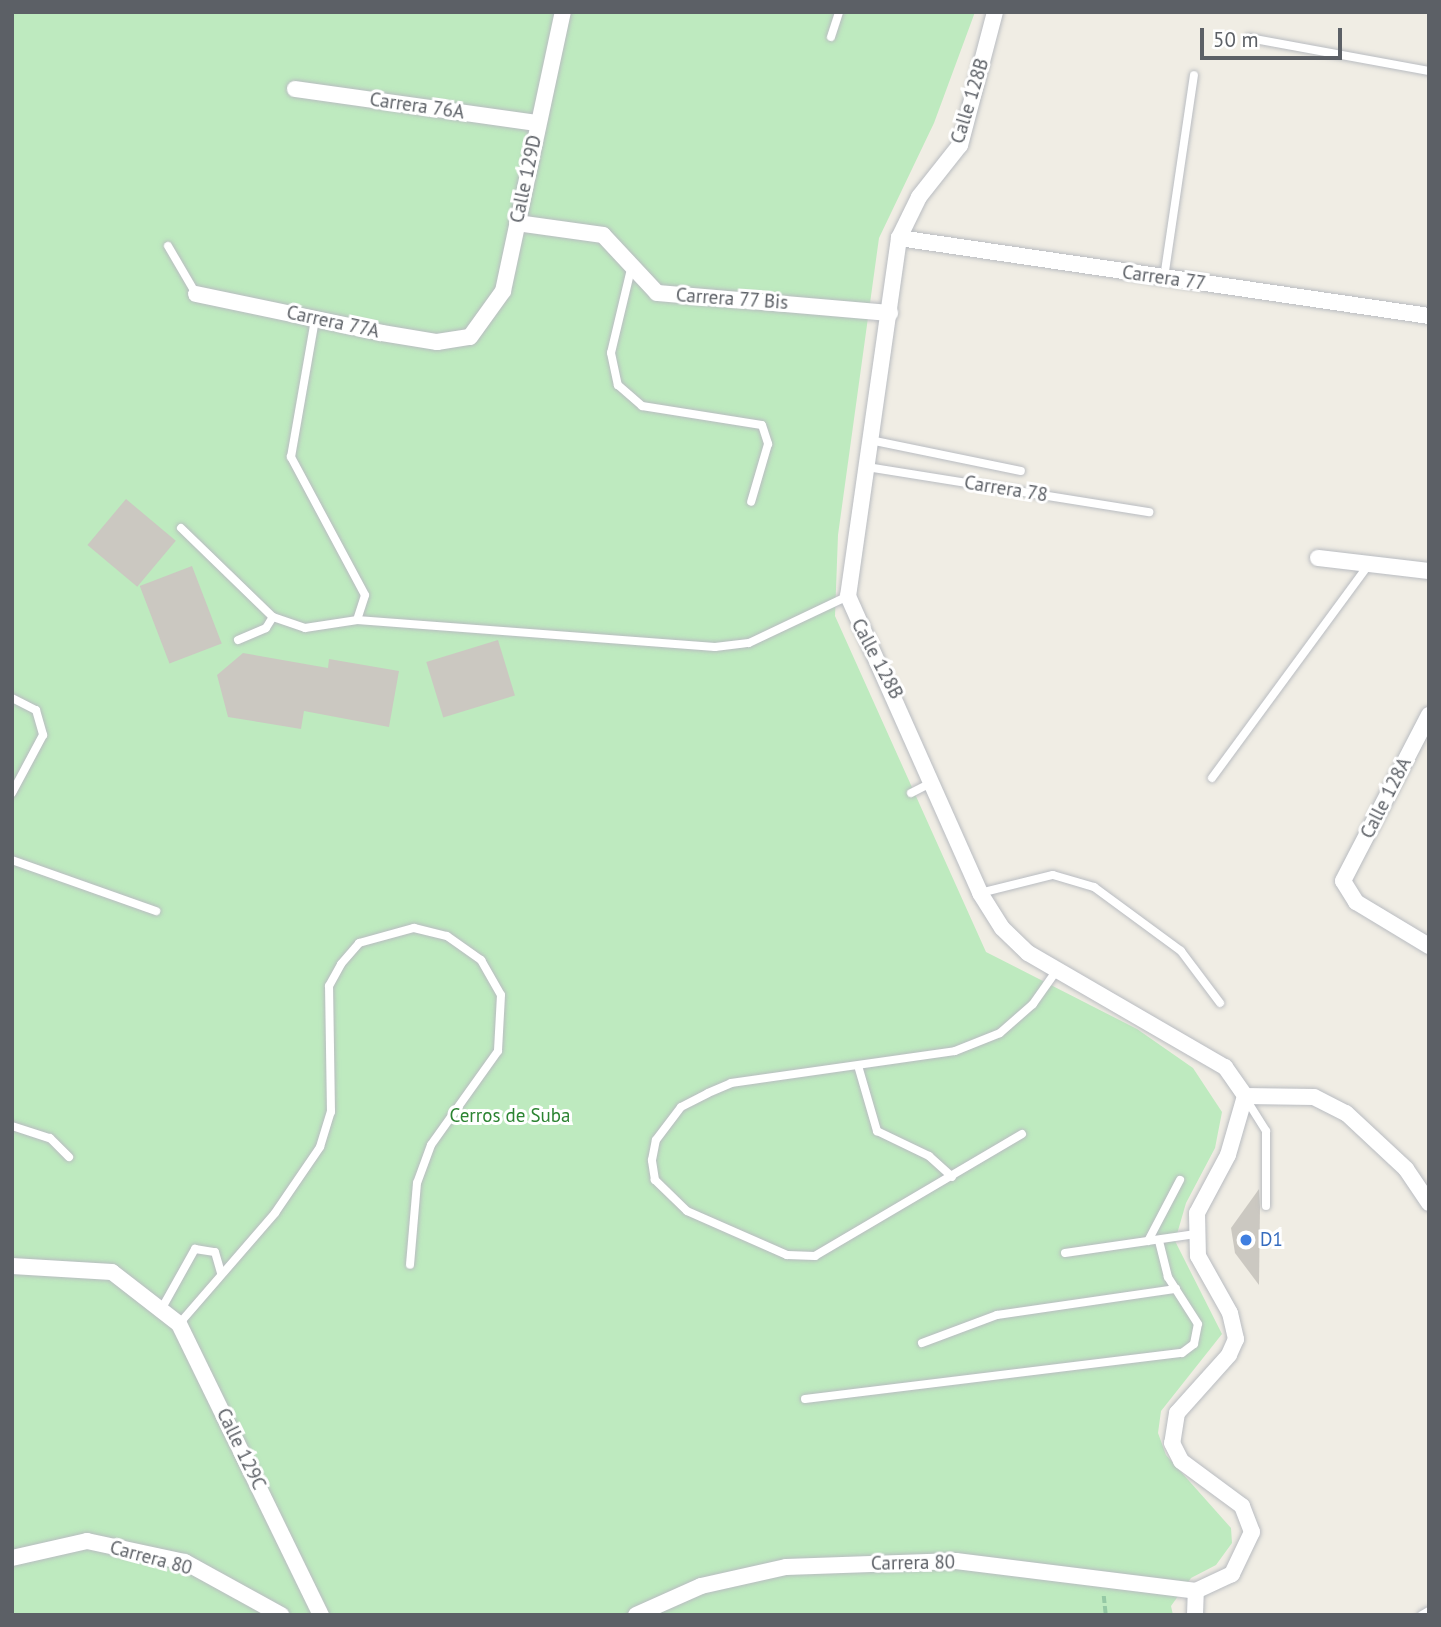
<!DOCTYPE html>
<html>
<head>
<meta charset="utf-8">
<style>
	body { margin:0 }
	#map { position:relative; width:1441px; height:1627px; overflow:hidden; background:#f0ede4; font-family:"PT Sans",sans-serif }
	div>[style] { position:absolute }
	.green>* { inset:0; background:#beeabf }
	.building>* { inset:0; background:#cbc8c1; transform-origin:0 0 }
	.path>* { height:3.5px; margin-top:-1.75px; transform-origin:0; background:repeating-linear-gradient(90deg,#95c9a5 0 7px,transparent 0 10.5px) }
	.roads { filter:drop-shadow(0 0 2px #b9bcc1) drop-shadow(0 0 2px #b9bcc1) }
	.service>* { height:8px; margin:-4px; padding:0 4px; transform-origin:4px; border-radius:4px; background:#fff }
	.minor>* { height:16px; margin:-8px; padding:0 8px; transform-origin:8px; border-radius:8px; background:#fff }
	.dots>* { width:19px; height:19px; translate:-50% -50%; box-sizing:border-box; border:4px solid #fff; border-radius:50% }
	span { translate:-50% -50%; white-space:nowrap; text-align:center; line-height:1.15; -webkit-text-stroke:6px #fff; paint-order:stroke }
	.street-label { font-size:19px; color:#5c6066 }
	.park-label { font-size:19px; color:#2c8432 }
	.shop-label { font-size:19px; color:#366cbe }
	.left { translate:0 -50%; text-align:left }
	.frame { position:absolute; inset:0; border:14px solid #5c6066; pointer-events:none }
	.scale { position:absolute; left:1200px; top:28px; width:142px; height:32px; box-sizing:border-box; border:4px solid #5c6066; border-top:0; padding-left:9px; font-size:21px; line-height:24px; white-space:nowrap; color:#5c6066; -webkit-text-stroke:5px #fff; paint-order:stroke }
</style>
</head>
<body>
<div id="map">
	<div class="green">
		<div style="clip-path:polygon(12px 12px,975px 12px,934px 123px,879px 238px,838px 535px,835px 616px,986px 952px,1137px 1029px,1193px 1068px,1222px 1112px,1215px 1148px,1186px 1203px,1175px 1241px,1222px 1334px,1161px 1411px,1158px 1433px,1166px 1455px,1231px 1528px,1232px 1543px,1216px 1565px,1191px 1578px,1171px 1606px,1173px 1615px,12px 1615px)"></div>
	</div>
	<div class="building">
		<div style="left:126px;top:499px;width:65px;height:60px;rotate:40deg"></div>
		<div style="left:192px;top:566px;width:83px;height:56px;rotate:69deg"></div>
		<div style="left:498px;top:640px;width:58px;height:75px;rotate:73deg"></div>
		<div style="clip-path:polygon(243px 653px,328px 668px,329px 659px,399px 671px,389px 727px,304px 711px,301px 729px,228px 717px,217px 675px)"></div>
		<div style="clip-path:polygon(1259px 1189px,1260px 1207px,1259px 1285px,1235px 1253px,1231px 1228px)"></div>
	</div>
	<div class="path">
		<div style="left:1104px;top:1596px;width:19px;rotate:84deg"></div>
	</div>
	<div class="roads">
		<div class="service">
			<div style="left:831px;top:37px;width:26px;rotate:-72deg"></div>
			<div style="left:1249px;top:38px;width:183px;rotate:10.4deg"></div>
			<div style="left:168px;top:246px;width:56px;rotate:59.7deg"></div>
			<div style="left:631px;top:269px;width:86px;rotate:103.4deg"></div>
			<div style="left:611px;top:353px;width:33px;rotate:78deg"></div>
			<div style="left:618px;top:385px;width:32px;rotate:41deg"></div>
			<div style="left:642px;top:406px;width:121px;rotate:9deg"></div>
			<div style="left:762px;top:425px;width:20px;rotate:72deg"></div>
			<div style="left:768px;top:444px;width:60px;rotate:106.3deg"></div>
			<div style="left:1164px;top:278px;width:205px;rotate:-81.6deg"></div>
			<div style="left:870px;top:440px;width:154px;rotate:11.6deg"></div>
			<div style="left:867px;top:467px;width:286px;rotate:9.1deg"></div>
			<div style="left:181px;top:528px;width:128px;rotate:44.1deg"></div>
			<div style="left:273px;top:617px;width:34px;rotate:19deg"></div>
			<div style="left:305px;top:628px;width:53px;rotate:-8.7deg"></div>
			<div style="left:357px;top:620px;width:26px;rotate:-72deg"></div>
			<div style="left:365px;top:595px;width:157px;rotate:-118.2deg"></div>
			<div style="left:291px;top:457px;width:140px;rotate:-80.1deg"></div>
			<div style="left:357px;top:620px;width:359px;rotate:4.3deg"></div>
			<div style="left:715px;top:647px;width:34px;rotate:-7deg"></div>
			<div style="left:749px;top:643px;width:110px;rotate:-25.4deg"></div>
			<div style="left:238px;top:640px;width:30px;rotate:-23deg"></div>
			<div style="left:266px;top:628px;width:13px;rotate:-58deg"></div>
			<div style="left:12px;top:698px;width:27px;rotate:27deg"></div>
			<div style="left:36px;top:710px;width:26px;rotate:74deg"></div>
			<div style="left:43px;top:735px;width:66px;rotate:118.1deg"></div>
			<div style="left:1212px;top:778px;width:265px;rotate:-53.7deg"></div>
			<div style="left:911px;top:793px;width:22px;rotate:-27deg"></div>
			<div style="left:12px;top:860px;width:153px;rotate:19.5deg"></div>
			<div style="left:980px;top:893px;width:75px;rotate:-13.9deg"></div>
			<div style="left:1053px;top:875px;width:43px;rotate:16.3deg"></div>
			<div style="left:1094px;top:887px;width:108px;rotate:36.3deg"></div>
			<div style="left:1181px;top:951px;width:65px;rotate:53.1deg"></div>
			<div style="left:859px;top:1069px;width:65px;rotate:73.8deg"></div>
			<div style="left:877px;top:1131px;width:58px;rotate:25.7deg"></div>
			<div style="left:929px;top:1156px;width:31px;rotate:42deg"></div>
			<div style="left:1246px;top:1099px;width:38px;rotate:58deg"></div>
			<div style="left:1266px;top:1131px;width:75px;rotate:90deg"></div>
			<div style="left:12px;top:1126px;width:40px;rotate:18deg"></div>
			<div style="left:50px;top:1138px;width:27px;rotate:45deg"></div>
			<div style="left:1022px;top:1134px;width:240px;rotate:149.5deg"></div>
			<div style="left:815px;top:1256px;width:28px;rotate:-178deg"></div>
			<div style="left:787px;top:1255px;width:109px;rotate:-156.3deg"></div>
			<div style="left:687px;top:1211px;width:45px;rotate:-135.9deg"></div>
			<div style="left:655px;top:1180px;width:20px;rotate:-99deg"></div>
			<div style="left:652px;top:1160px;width:20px;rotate:-79deg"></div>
			<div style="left:656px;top:1140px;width:41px;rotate:-52.9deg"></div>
			<div style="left:681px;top:1107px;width:30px;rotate:-27deg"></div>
			<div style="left:708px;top:1093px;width:25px;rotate:-23deg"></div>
			<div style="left:731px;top:1083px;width:226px;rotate:-8.1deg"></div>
			<div style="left:955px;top:1051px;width:48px;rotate:-21.8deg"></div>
			<div style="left:1000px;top:1033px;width:44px;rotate:-41.3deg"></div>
			<div style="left:1033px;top:1004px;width:42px;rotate:-54.8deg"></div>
			<div style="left:1148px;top:1241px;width:69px;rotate:-62.3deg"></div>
			<div style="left:1065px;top:1253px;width:132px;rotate:-8.3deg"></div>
			<div style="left:162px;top:1308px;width:68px;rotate:-60.8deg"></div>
			<div style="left:195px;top:1249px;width:20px;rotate:9deg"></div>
			<div style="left:215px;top:1252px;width:22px;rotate:74deg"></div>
			<div style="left:179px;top:1324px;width:147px;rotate:-49.1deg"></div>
			<div style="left:275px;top:1213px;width:80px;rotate:-55.7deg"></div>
			<div style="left:320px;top:1147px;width:37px;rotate:-73deg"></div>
			<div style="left:331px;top:1112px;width:126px;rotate:-90.9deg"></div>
			<div style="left:329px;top:986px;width:25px;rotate:-61deg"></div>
			<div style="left:341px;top:964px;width:28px;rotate:-49deg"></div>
			<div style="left:359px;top:943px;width:57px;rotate:-15.3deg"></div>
			<div style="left:414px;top:928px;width:34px;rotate:14deg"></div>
			<div style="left:447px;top:936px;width:42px;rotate:35.2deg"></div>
			<div style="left:481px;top:960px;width:40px;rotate:60.3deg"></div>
			<div style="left:501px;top:995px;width:56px;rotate:93.1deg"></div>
			<div style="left:498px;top:1051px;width:115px;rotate:125.5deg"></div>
			<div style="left:431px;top:1145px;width:40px;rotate:110.2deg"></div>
			<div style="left:417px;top:1183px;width:82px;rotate:94.9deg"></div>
			<div style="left:922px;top:1343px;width:80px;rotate:-20.5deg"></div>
			<div style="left:997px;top:1315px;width:181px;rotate:-8.3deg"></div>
			<div style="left:805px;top:1399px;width:380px;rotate:-7deg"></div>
			<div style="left:1182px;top:1353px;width:15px;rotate:-37deg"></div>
			<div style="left:1194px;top:1344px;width:20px;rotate:-79deg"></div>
			<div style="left:1198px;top:1324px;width:56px;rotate:-122.6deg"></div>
			<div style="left:1168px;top:1277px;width:38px;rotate:-104deg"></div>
			<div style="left:1422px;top:1615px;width:8px;rotate:-30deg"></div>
		</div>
		<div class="minor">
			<div style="left:995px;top:12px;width:138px;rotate:104.7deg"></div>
			<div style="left:960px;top:145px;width:66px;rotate:128.3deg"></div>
			<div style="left:919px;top:197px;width:46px;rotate:116deg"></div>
			<div style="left:899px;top:238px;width:362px;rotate:98.1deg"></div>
			<div style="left:848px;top:596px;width:325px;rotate:66deg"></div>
			<div style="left:980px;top:893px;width:41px;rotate:57.8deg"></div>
			<div style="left:1002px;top:928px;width:36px;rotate:44deg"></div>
			<div style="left:1028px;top:953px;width:228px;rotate:30.1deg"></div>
			<div style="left:1225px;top:1067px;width:35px;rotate:55deg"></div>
			<div style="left:1245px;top:1096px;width:61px;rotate:106.1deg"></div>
			<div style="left:1228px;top:1155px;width:66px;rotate:118.1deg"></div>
			<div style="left:1197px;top:1213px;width:43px;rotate:88.7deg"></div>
			<div style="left:1198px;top:1256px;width:65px;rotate:60.7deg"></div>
			<div style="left:1230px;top:1313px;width:27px;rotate:77deg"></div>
			<div style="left:1236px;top:1339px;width:17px;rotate:114deg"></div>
			<div style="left:1229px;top:1355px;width:78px;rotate:131.9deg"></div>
			<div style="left:1177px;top:1413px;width:30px;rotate:99deg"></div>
			<div style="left:1172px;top:1443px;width:20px;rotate:63deg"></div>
			<div style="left:1181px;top:1461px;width:76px;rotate:36.4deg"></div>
			<div style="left:1242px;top:1506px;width:28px;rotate:69deg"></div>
			<div style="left:1252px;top:1532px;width:47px;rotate:115.5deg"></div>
			<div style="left:1232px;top:1574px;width:40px;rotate:155deg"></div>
			<div style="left:295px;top:89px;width:245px;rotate:8deg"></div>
			<div style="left:517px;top:223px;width:87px;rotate:7.9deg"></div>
			<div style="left:603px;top:235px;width:79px;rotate:47deg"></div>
			<div style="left:657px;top:293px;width:234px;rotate:4.9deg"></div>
			<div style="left:899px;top:238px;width:536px;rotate:8.37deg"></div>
			<div style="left:196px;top:294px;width:190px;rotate:11.8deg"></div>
			<div style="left:382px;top:333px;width:56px;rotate:9.3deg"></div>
			<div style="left:437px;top:342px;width:33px;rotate:-9deg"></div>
			<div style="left:470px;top:337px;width:57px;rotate:-54.3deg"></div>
			<div style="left:503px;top:291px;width:285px;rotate:-77.9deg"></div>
			<div style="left:1318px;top:558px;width:112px;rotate:6.7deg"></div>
			<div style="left:1429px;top:715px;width:187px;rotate:117.4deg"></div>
			<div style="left:1343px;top:881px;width:25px;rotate:58deg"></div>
			<div style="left:1356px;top:902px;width:85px;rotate:31.1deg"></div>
			<div style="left:1245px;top:1096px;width:69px;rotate:0.8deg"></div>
			<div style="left:1314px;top:1097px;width:36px;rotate:27deg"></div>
			<div style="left:1346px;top:1113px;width:82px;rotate:43deg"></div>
			<div style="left:1406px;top:1169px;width:41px;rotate:55.9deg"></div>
			<div style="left:12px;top:1266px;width:100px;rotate:3.4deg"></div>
			<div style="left:112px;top:1272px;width:85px;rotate:37.8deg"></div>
			<div style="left:179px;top:1324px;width:324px;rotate:64deg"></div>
			<div style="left:12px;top:1558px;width:77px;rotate:-12.8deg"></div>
			<div style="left:87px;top:1541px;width:100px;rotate:12.1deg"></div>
			<div style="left:185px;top:1562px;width:110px;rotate:28.9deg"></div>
			<div style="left:636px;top:1615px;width:71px;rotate:-24deg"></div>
			<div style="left:701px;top:1586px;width:87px;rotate:-12.6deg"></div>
			<div style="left:786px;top:1567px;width:170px;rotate:-2deg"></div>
			<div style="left:956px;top:1561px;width:242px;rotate:7.1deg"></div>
			<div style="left:1195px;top:1615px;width:24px;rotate:-88deg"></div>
		</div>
	</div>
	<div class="dots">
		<div style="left:1246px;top:1240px;background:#3f7fe0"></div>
	</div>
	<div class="street-label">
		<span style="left:970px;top:101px;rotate:-73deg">Calle 128B</span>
		<span style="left:417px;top:106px;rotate:8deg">Carrera 76A</span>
		<span style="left:526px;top:179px;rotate:-78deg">Calle 129D</span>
		<span style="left:1164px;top:278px;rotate:8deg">Carrera 77</span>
		<span style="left:732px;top:299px;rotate:4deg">Carrera 77 Bis</span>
		<span style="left:333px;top:322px;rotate:12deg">Carrera 77A</span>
		<span style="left:1006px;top:489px;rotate:9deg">Carrera 78</span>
		<span style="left:877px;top:659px;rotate:62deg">Calle 128B</span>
		<span style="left:1386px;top:798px;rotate:-63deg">Calle 128A</span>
		<span style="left:241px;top:1449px;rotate:64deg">Calle 129C</span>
		<span style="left:151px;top:1558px;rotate:15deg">Carrera 80</span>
		<span style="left:913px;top:1563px;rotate:-1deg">Carrera 80</span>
	</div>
	<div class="park-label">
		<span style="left:510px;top:1116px">Cerros de Suba</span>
	</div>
	<div class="shop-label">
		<span class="left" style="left:1260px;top:1240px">D1</span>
	</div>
	<div class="frame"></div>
	<div class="scale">50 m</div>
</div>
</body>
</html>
